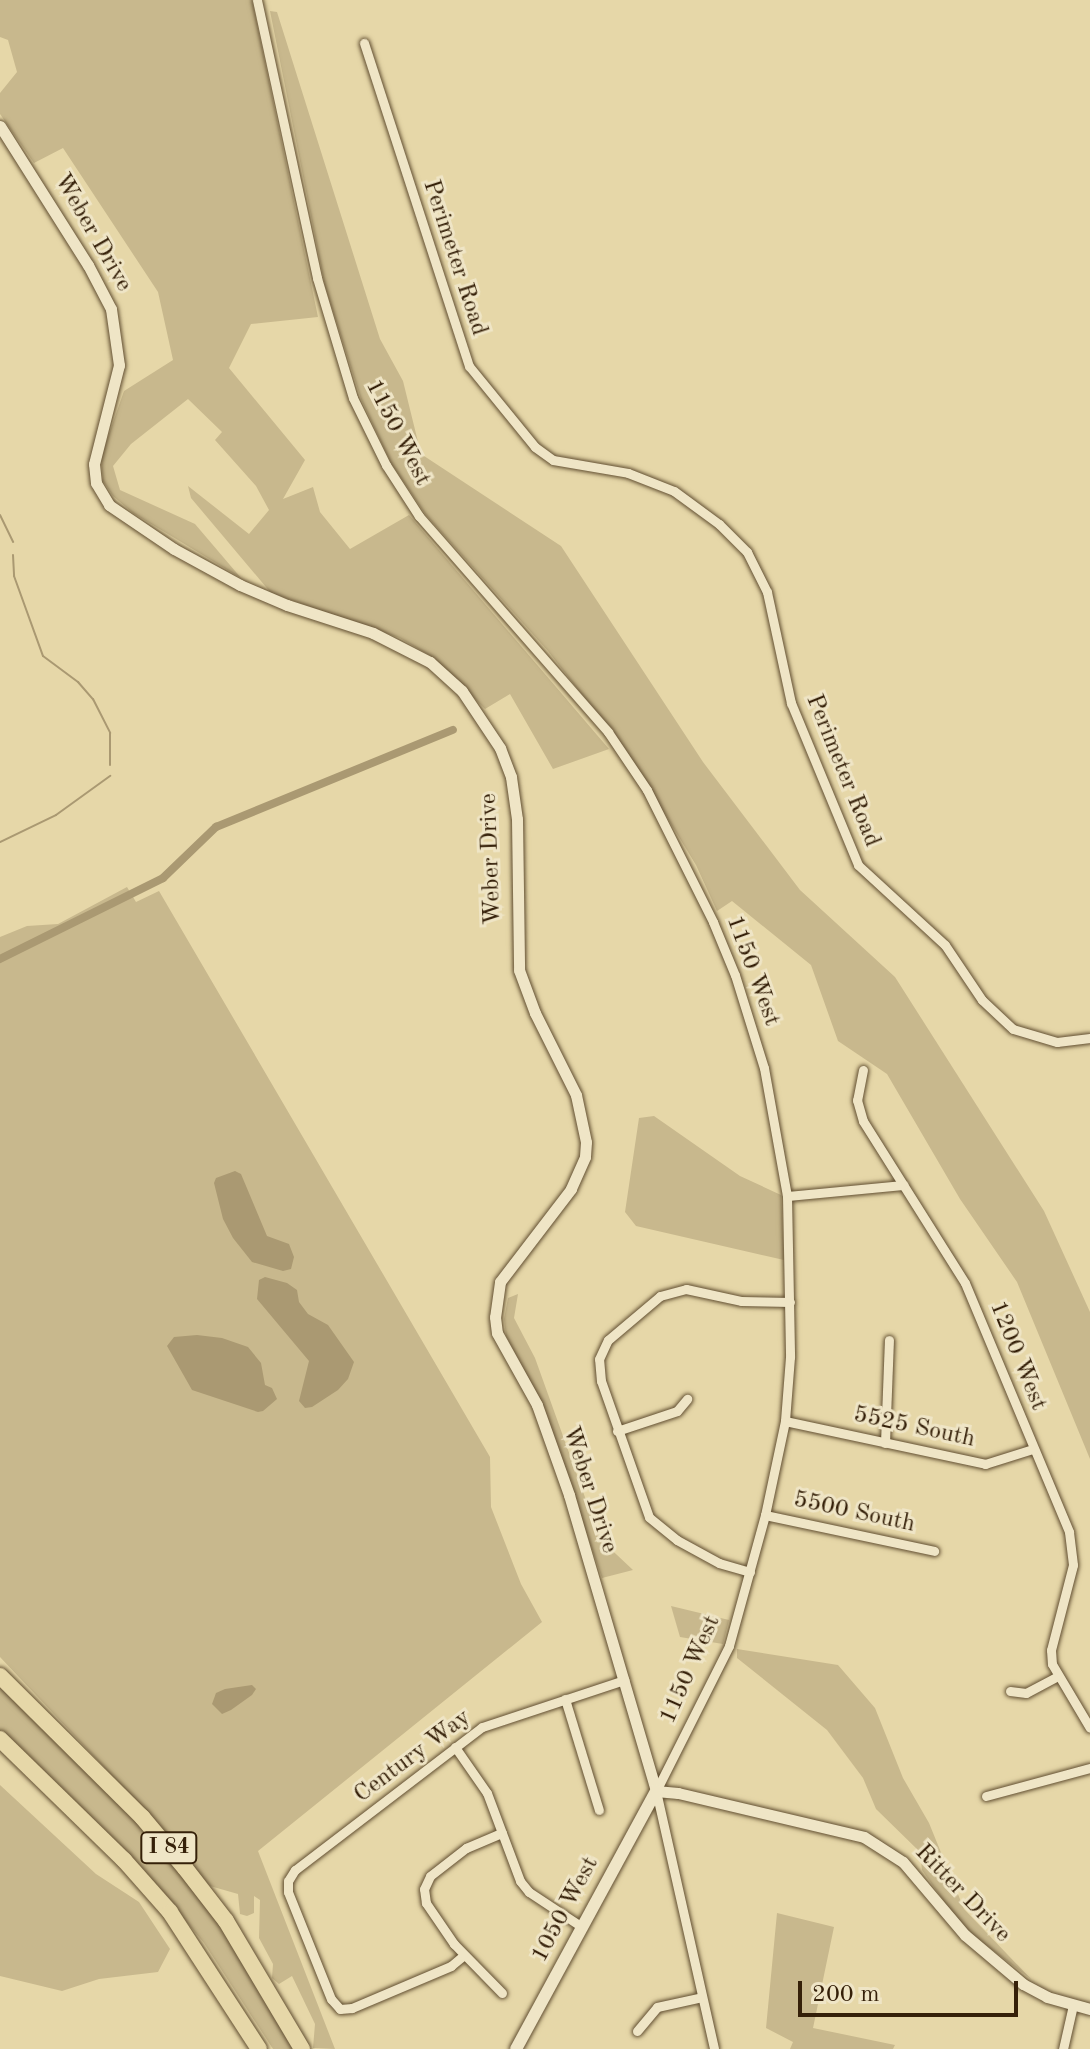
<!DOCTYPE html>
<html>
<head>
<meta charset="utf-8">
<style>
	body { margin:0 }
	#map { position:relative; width:1090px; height:2049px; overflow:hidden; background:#e6d7a8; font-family:"Old Standard TT",serif }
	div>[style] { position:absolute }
	.green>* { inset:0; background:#c8b88d }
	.water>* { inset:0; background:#aa9972 }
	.stream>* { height:2px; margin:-1px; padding:0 1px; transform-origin:1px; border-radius:1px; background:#aa9972 }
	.canal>* { height:8px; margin:-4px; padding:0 4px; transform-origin:4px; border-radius:4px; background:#aa9972 }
	.roads { filter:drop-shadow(0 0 2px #614e31) drop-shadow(0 0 2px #614e31) }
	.minor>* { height:9px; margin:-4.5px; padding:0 4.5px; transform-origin:4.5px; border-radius:4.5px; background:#efe5c6 }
	.tertiary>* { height:11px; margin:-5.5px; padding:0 5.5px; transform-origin:5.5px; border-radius:5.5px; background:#efe5c6 }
	.secondary>* { height:12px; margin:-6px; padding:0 6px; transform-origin:6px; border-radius:6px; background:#efe5c6 }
	.motorway>* { height:16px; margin:-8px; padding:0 8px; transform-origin:8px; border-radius:8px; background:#e6d7a8 }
	span { translate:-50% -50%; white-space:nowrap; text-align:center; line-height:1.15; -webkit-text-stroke:6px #efe5c6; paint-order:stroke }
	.shield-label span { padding:2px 6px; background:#efe5c6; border:2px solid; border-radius:6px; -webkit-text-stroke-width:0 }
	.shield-label { font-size:22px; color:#352009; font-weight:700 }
	.street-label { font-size:24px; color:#352009 }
	.scale { position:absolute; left:798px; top:1981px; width:220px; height:36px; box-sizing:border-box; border:4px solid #352009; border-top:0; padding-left:10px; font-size:24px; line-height:28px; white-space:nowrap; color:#352009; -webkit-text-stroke:6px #efe5c6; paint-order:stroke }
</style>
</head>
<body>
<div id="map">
	<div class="green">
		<div style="clip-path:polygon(0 0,252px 0,318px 317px,251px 324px,229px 368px,305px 460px,283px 499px,313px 487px,320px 512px,350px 549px,409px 515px,609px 749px,553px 769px,510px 694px,485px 709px,434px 658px,400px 638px,271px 593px,191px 498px,188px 486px,249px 534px,269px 510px,256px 486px,215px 440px,222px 432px,188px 399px,131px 444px,113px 466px,120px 490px,195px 524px,241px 578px,133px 513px,113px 496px,103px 481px,101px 457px,124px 391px,173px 360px,158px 292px,63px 148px,34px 163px,0 114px,0 93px,17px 72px,8px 40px,0 37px)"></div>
		<div style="clip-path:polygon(270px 11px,277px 12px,380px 339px,403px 381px,421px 454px,561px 546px,703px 762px,800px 890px,895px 977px,1044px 1211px,1090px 1312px,1090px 1459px,1017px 1282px,960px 1199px,887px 1074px,838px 1041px,811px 965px,732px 901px,717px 911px,696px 865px,629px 755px,548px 651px,426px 515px,391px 463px,361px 399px,325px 286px)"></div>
		<div style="clip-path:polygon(127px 887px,136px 902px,159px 891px,490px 1457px,491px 1507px,521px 1584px,542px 1622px,258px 1851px,335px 2049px,313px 2048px,315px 2024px,292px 1976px,279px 1984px,272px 1978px,273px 1964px,259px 1938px,260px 1900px,254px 1896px,254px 1913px,247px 1916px,240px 1914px,238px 1894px,210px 1886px,139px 1804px,0 1657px,0 937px,27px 926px,58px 924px)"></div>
		<div style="clip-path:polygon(654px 1116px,740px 1176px,781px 1195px,784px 1260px,636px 1226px,625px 1212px,639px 1118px)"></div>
		<div style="clip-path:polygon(518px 1294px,514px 1318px,535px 1358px,600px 1539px,633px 1570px,602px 1578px,541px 1402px,506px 1336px,504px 1319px,508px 1298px)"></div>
		<div style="clip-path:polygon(671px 1606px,729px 1620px,723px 1644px,680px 1637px)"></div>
		<div style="clip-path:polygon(737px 1649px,838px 1665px,875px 1708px,903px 1778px,929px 1823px,964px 1909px,1031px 1979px,962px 1927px,922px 1870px,920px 1852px,876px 1809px,863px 1778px,827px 1730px,737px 1658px)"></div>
		<div style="clip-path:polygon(0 1686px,139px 1825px,184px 1877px,225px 1933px,293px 2049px,273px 2049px,204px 1943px,152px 1880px,0 1731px)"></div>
		<div style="clip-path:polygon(0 1785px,96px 1874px,139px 1902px,170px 1949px,158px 1972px,99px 1979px,62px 1991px,0 1976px)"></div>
		<div style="clip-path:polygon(777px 1913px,834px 1927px,813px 2028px,895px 2045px,893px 2049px,790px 2049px,793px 2042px,766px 2028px)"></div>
	</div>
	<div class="water">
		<div style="clip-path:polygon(235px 1171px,241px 1174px,267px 1236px,289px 1244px,294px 1257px,291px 1269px,283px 1271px,252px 1262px,233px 1238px,223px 1219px,214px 1183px,216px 1178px)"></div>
		<div style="clip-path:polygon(265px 1277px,287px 1283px,297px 1290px,299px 1302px,308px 1314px,328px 1325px,354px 1362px,348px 1379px,338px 1390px,312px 1407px,305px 1408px,299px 1401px,309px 1361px,257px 1299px,259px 1280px)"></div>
		<div style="clip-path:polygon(197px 1335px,222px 1338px,248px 1347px,261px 1363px,265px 1385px,272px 1388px,277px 1399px,263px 1411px,258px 1412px,192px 1390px,167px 1346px,174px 1337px)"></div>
		<div style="clip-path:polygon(252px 1685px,256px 1689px,252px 1695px,231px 1710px,222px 1714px,212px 1704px,216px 1693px,225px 1689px)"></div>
	</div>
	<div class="stream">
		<div style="left:0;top:515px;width:30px;rotate:64deg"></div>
		<div style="left:13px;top:555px;width:21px;rotate:87deg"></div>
		<div style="left:14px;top:576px;width:85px;rotate:70.1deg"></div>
		<div style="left:43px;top:656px;width:44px;rotate:36.6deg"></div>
		<div style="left:78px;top:682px;width:23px;rotate:49deg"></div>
		<div style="left:93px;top:699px;width:38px;rotate:63deg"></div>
		<div style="left:110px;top:733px;width:32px;rotate:90deg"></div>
		<div style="left:0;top:842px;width:62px;rotate:-25.7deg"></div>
		<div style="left:56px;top:815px;width:67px;rotate:-35.8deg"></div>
	</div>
	<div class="canal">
		<div style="left:0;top:959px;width:182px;rotate:-26.4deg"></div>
		<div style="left:163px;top:878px;width:74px;rotate:-43.9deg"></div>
		<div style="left:216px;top:827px;width:256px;rotate:-22.3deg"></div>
	</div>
	<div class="roads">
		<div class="minor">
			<div style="left:257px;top:0;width:284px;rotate:77.8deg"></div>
			<div style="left:317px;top:278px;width:125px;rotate:73.3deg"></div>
			<div style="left:353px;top:398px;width:75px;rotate:63.8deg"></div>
			<div style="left:386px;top:465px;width:61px;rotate:57.1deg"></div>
			<div style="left:419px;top:516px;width:287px;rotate:48.8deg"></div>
			<div style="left:608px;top:732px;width:70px;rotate:56.1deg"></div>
			<div style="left:647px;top:790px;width:148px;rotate:63.4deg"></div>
			<div style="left:713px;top:922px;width:57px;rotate:67.5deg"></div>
			<div style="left:735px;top:975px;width:97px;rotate:72.7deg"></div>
			<div style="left:764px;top:1068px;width:130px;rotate:79.8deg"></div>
			<div style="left:787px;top:1196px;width:161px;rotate:88.9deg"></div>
			<div style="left:790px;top:1357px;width:64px;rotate:94.5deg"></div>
			<div style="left:785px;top:1421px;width:96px;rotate:102deg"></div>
			<div style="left:765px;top:1515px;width:136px;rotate:105.4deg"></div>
			<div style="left:729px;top:1646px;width:162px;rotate:116.7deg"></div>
			<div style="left:656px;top:1791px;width:264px;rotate:77.3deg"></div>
			<div style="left:364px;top:43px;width:340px;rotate:72deg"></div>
			<div style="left:469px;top:366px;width:104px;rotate:50.8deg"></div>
			<div style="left:535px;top:447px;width:22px;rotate:36deg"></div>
			<div style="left:553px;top:460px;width:76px;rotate:9.8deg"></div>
			<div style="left:628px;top:473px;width:49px;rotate:21.4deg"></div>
			<div style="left:674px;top:491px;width:56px;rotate:36.3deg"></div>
			<div style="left:719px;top:524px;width:40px;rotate:45deg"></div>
			<div style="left:747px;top:552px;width:45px;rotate:63.4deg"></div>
			<div style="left:767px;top:592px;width:114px;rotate:77.8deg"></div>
			<div style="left:791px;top:703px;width:175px;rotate:67.5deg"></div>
			<div style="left:858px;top:865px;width:118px;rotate:42.6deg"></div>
			<div style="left:945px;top:945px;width:66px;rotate:56.1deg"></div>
			<div style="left:982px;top:1000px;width:42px;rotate:43.1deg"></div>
			<div style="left:1013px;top:1029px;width:46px;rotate:16.5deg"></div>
			<div style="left:1057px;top:1042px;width:33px;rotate:-7deg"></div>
			<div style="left:863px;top:1070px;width:31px;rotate:101deg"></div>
			<div style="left:857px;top:1100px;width:22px;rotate:74deg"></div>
			<div style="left:863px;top:1121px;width:191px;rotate:57.8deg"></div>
			<div style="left:965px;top:1283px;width:270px;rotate:67.3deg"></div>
			<div style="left:1069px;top:1532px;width:33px;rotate:83deg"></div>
			<div style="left:1073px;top:1565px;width:88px;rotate:104.5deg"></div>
			<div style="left:1051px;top:1650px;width:14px;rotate:86deg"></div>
			<div style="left:1052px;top:1664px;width:74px;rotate:59.3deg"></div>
			<div style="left:787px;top:1196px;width:117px;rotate:-5.4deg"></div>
			<div style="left:785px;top:1421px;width:205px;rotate:12.1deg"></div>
			<div style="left:985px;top:1464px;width:50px;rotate:-17.4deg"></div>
			<div style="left:617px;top:1431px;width:63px;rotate:-18.4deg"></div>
			<div style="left:677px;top:1411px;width:16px;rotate:-50deg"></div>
			<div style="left:885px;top:1443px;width:103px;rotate:-87.8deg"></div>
			<div style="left:765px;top:1515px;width:173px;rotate:12deg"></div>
			<div style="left:750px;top:1572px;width:32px;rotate:-164deg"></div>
			<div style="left:719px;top:1563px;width:48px;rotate:-151.3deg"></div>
			<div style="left:677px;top:1540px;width:36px;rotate:-141deg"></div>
			<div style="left:649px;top:1517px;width:144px;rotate:-109.4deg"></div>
			<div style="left:601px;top:1381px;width:22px;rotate:-95deg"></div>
			<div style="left:599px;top:1359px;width:21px;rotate:-65deg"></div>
			<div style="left:608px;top:1340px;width:68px;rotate:-40.2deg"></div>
			<div style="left:660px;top:1296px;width:27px;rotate:-15deg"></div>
			<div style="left:686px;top:1289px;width:56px;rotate:12.3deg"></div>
			<div style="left:741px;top:1301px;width:49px;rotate:1.2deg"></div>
			<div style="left:1010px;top:1691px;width:16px;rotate:7deg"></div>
			<div style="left:1026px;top:1693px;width:36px;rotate:-28deg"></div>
			<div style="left:565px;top:1699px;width:116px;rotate:73deg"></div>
			<div style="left:455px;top:1747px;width:56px;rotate:55.2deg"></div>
			<div style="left:487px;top:1793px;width:94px;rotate:69.4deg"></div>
			<div style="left:520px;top:1881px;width:14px;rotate:51deg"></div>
			<div style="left:529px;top:1892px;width:64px;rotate:33.4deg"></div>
			<div style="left:986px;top:1796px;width:108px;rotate:-15.1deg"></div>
			<div style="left:464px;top:1955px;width:17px;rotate:140deg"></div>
			<div style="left:451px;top:1966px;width:108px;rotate:157deg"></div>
			<div style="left:352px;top:2008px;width:12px;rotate:175deg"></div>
			<div style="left:340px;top:2009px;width:13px;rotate:-132deg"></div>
			<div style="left:331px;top:1999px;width:115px;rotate:-111.9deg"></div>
			<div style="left:288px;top:1892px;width:11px;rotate:-90deg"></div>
			<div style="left:288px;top:1881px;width:13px;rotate:-58deg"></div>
			<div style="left:295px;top:1870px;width:235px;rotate:-37.4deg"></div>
			<div style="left:482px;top:1727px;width:150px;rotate:-18.3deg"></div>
			<div style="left:502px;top:1993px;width:69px;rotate:-134.4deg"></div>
			<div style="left:454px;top:1944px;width:50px;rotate:-124.3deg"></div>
			<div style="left:426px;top:1903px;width:14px;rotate:-98deg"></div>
			<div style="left:424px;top:1889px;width:14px;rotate:-65deg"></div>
			<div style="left:430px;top:1876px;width:46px;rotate:-37.9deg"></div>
			<div style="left:466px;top:1848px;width:39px;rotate:-23deg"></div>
			<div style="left:637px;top:2031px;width:31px;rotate:-50deg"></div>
			<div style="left:657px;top:2007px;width:46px;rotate:-12.5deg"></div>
			<div style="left:1063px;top:2049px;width:45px;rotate:-77.2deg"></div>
		</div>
		<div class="tertiary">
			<div style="left:0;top:126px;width:165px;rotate:57.7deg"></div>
			<div style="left:88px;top:265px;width:50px;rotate:62.4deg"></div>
			<div style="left:111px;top:309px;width:57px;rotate:81.9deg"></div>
			<div style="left:119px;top:365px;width:102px;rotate:104.2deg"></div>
			<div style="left:94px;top:464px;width:19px;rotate:84deg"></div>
			<div style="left:96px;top:483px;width:26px;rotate:59deg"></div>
			<div style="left:109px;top:505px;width:78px;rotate:34.1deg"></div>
			<div style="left:174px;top:549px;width:75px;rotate:28.6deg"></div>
			<div style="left:240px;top:585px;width:51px;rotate:23.1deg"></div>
			<div style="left:287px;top:605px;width:90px;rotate:18deg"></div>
			<div style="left:373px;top:633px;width:64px;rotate:27deg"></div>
			<div style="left:430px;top:662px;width:43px;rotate:42.2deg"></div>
			<div style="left:462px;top:691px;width:69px;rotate:56.3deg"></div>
			<div style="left:500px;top:748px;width:31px;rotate:69deg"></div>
			<div style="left:511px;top:777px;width:42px;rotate:81.9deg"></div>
			<div style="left:517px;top:819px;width:151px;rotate:89.2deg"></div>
			<div style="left:519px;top:970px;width:46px;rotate:69.6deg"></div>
			<div style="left:535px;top:1013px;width:92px;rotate:63.4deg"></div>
			<div style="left:576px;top:1095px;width:48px;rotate:78deg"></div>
			<div style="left:586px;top:1142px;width:15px;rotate:94deg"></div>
			<div style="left:585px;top:1157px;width:35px;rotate:114deg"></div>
			<div style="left:571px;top:1189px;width:117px;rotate:127.4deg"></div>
			<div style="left:500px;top:1282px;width:35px;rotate:98deg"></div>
			<div style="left:495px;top:1317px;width:16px;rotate:83deg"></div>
			<div style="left:497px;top:1333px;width:82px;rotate:60.9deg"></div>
			<div style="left:537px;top:1405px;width:96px;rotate:70.4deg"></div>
			<div style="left:569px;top:1495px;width:309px;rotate:73.6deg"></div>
			<div style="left:656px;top:1791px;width:22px;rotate:5deg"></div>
			<div style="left:678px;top:1793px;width:191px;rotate:13.3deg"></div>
			<div style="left:864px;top:1837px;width:46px;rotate:32.7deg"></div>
			<div style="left:903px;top:1862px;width:96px;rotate:49.7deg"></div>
			<div style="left:965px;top:1935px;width:76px;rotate:40.2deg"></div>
			<div style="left:1023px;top:1984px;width:27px;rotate:28deg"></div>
			<div style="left:1047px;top:1997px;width:45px;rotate:15.6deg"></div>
		</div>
		<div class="secondary">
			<div style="left:516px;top:2049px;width:294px;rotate:-61.5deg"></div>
		</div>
		<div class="motorway">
			<div style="left:0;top:1676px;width:200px;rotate:44.8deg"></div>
			<div style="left:142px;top:1817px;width:67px;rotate:49.9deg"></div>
			<div style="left:185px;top:1868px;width:67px;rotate:52.3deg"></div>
			<div style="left:226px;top:1921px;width:149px;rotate:59.3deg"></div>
			<div style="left:0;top:1739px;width:173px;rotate:44.3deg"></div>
			<div style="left:124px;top:1860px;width:69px;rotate:48.5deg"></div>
			<div style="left:170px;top:1912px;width:163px;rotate:57deg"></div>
		</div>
	</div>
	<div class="shield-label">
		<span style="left:169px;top:1848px">I 84</span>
	</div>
	<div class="street-label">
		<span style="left:92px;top:233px;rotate:60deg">Weber Drive</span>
		<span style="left:454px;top:258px;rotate:72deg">Perimeter Road</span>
		<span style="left:397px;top:433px;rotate:63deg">1150 West</span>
		<span style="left:842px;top:771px;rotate:68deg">Perimeter Road</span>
		<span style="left:492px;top:859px;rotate:-92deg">Weber Drive</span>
		<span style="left:752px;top:971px;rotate:70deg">1150 West</span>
		<span style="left:1017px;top:1356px;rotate:68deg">1200 West</span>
		<span style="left:914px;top:1428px;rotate:12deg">5525 South</span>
		<span style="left:589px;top:1490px;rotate:72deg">Weber Drive</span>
		<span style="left:854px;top:1513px;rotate:12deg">5500 South</span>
		<span style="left:691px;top:1670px;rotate:-66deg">1150 West</span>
		<span style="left:413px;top:1757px;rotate:-37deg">Century Way</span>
		<span style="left:962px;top:1894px;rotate:46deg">Ritter Drive</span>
		<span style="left:566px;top:1910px;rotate:-62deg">1050 West</span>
	</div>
	<div class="scale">200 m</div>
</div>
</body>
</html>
